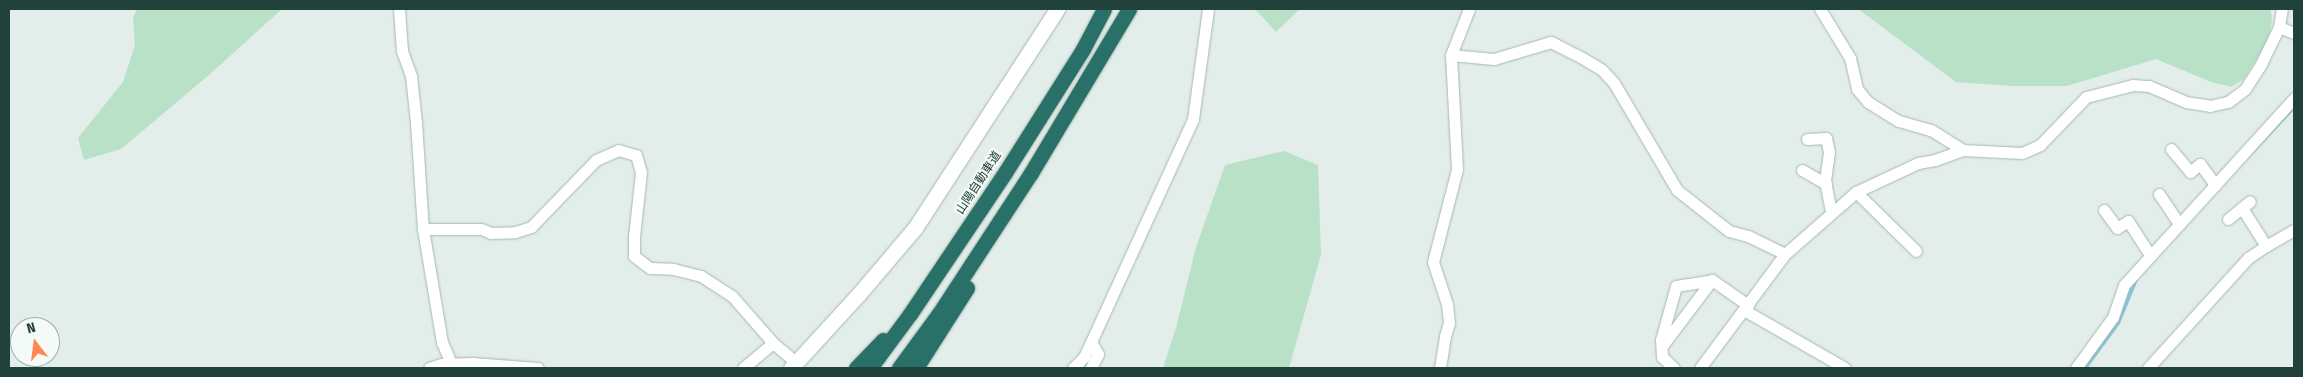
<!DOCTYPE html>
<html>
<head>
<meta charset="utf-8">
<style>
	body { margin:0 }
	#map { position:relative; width:2303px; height:377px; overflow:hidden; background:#e3eeea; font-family:"Fira Sans Condensed","Noto Sans JP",sans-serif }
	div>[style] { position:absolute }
	.green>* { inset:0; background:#b9e1c7 }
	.stream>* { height:4px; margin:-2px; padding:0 2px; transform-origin:2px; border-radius:2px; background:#85c6d9 }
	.roads { filter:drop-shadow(0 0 1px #a5b7b2) drop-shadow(0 0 1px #a5b7b2) }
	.street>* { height:11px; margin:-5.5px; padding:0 5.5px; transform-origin:5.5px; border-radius:5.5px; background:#fff }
	.secondary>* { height:15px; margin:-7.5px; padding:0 7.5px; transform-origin:7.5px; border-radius:7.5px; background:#fff }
	.highway>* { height:15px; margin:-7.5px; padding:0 7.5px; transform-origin:7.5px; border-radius:7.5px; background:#297168 }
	span { translate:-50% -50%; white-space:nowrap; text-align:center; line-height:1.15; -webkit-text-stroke:4px #f4faf7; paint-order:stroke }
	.street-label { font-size:12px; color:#20423b }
	.frame { position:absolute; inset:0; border:10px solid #20423b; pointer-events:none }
	.north { position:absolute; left:10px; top:317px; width:50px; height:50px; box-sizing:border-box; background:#f4faf7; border:1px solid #9fb0ac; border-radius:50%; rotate:345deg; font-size:14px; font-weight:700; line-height:20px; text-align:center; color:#20423b }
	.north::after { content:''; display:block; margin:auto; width:18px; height:22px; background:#ff8850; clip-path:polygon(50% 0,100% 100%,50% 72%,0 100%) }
</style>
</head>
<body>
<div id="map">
	<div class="green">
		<div style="clip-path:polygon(137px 9px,282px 9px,209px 75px,121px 149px,84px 160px,78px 138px,123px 82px,135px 45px,133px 18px)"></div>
		<div style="clip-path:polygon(1255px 9px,1300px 9px,1276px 32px)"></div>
		<div style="clip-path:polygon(1858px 9px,2270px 9px,2272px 18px,2269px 39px,2244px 79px,2231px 87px,2211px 82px,2156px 59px,2067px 86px,2011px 86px,1956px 82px)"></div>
		<div style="clip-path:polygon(1284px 151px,1318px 165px,1321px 255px,1289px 368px,1163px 368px,1176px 328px,1196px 247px,1225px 165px)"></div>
	</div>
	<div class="stream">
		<div style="left:2248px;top:156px;width:67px;rotate:-46.8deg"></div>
		<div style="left:2085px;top:368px;width:56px;rotate:-53.7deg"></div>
		<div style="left:2118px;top:323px;width:50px;rotate:-67.6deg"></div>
	</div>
	<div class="roads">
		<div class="street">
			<div style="left:399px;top:9px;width:42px;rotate:85.9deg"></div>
			<div style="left:402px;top:51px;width:27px;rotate:70deg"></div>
			<div style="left:411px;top:76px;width:46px;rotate:83.8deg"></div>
			<div style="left:416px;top:122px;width:107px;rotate:86.3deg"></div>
			<div style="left:423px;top:229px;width:115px;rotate:80.5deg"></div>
			<div style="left:442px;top:342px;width:25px;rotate:67deg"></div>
			<div style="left:1820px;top:9px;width:57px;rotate:58.5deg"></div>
			<div style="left:1850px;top:58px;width:32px;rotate:77deg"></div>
			<div style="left:1857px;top:89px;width:17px;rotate:50deg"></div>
			<div style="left:1868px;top:102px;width:36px;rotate:32deg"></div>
			<div style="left:1899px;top:121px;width:33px;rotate:16deg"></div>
			<div style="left:1931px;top:130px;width:38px;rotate:32deg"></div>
			<div style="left:2279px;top:27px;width:16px;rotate:22deg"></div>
			<div style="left:1451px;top:55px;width:43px;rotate:5.3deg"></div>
			<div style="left:1494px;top:59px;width:59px;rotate:-16.6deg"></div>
			<div style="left:1551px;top:42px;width:37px;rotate:27deg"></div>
			<div style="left:1584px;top:59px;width:21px;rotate:31deg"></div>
			<div style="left:1602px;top:70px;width:18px;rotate:47deg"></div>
			<div style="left:1614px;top:83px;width:124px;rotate:59.5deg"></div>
			<div style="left:1677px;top:190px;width:66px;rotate:38.3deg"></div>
			<div style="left:1729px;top:231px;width:20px;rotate:15deg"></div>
			<div style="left:1748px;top:236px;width:41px;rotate:25.9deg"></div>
			<div style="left:1807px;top:139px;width:19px;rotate:-3deg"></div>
			<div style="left:1826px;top:138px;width:14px;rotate:78deg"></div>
			<div style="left:1829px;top:152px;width:29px;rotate:98deg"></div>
			<div style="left:1825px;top:181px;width:31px;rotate:79deg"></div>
			<div style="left:2171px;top:149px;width:30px;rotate:50deg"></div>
			<div style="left:2190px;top:172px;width:13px;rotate:-39deg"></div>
			<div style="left:2200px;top:164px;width:26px;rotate:54deg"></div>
			<div style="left:1802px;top:170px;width:28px;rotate:30deg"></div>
			<div style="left:1856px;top:192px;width:84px;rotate:44.5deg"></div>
			<div style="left:2159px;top:194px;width:36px;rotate:56deg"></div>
			<div style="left:2242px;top:208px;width:45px;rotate:57.7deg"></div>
			<div style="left:2104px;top:210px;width:22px;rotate:54deg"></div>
			<div style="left:2117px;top:228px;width:13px;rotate:-32deg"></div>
			<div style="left:2128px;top:221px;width:40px;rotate:57.1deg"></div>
			<div style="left:2228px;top:219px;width:28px;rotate:-39deg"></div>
			<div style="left:423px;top:229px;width:58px"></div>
			<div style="left:481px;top:229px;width:11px;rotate:22deg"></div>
			<div style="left:491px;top:233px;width:24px;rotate:-2deg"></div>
			<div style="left:515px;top:232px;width:17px;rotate:-17deg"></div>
			<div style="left:531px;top:227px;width:93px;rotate:-45.9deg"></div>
			<div style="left:596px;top:160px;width:24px;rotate:-24deg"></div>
			<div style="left:618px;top:150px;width:19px;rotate:16deg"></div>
			<div style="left:636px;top:155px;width:18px;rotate:74deg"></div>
			<div style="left:641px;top:172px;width:64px;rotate:96.2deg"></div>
			<div style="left:634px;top:236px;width:20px;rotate:90deg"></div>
			<div style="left:634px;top:256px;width:20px;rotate:37deg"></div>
			<div style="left:650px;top:268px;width:23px;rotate:2deg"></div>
			<div style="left:673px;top:269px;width:29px;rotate:14deg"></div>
			<div style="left:701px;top:276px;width:37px;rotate:33deg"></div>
			<div style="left:732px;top:296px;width:62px;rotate:48.9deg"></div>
			<div style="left:773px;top:343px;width:31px;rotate:40deg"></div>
			<div style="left:1744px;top:310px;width:116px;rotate:29.9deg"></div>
			<div style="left:1091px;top:342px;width:245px;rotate:-65.4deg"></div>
			<div style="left:1193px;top:119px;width:111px;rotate:-82.2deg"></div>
			<div style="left:1662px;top:346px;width:83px;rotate:-52.9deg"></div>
			<div style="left:429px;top:368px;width:13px;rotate:-18deg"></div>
			<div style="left:441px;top:364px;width:31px;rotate:-2deg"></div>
			<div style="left:472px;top:363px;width:66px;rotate:4.3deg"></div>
			<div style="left:743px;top:368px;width:39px;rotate:-40deg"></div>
			<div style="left:1073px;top:368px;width:16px;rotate:-45deg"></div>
			<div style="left:1084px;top:357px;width:17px;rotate:-65deg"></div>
			<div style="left:1091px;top:342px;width:14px;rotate:60deg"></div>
			<div style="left:1098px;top:354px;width:16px;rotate:117deg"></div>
			<div style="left:1440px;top:368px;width:32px;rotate:-81deg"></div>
			<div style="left:1445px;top:336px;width:14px;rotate:-73deg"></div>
			<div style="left:1449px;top:323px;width:19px;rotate:-96deg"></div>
			<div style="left:1447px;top:304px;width:44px;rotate:-108.4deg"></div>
			<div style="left:1433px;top:262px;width:96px;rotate:-75.5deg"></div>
			<div style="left:1457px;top:169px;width:114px;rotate:-93deg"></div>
			<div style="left:1451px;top:55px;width:49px;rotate:-68.6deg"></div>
			<div style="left:1674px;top:368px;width:16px;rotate:-137deg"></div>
			<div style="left:1662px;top:357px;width:17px;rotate:-93deg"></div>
			<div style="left:1661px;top:340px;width:56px;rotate:-74.5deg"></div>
			<div style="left:1676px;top:286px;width:36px;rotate:-9deg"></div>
			<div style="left:1712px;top:280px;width:44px;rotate:34.8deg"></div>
			<div style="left:1700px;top:368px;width:142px;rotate:-53.3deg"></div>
			<div style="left:1785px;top:254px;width:94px;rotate:-41.1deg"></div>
			<div style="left:1856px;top:192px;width:68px;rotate:-25.1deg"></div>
			<div style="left:1918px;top:163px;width:17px;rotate:-10deg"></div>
			<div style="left:1935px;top:160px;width:30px;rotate:-20deg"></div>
			<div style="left:1963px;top:150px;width:59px;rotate:2.9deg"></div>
			<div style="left:2022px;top:153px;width:20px;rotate:-24deg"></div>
			<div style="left:2040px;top:145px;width:66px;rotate:-46.2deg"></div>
			<div style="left:2086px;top:97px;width:49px;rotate:-14.3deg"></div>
			<div style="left:2133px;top:85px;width:16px;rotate:4deg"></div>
			<div style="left:2149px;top:86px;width:40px;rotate:23.4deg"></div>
			<div style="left:2186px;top:102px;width:24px;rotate:9deg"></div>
			<div style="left:2210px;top:106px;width:18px;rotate:-13deg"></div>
			<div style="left:2228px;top:102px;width:21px;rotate:-37deg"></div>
			<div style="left:2245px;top:89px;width:30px;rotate:-57deg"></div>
			<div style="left:2261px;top:64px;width:41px;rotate:-64.1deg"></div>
			<div style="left:2279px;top:27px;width:18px;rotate:-81deg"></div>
			<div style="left:2076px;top:368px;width:63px;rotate:-54deg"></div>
			<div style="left:2113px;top:317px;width:34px;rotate:-71deg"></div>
			<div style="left:2124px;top:285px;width:253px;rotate:-47.7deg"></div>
			<div style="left:2148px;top:368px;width:149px;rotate:-47.7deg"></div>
			<div style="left:2248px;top:258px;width:22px;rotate:-34deg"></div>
			<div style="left:2266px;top:246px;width:32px;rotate:-30deg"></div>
		</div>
		<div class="secondary">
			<div style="left:791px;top:368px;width:99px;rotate:-47.5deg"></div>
			<div style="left:858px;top:295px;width:88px;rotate:-49.6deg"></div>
			<div style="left:915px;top:228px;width:261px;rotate:-57deg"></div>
		</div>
		<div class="highway">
			<div style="left:856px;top:368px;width:39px;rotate:-46deg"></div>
			<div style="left:870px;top:368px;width:67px;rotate:-53.5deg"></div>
			<div style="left:910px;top:314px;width:172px;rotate:-56.1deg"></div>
			<div style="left:1006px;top:171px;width:144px;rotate:-57.7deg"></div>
			<div style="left:1083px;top:49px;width:45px;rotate:-62.3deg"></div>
			<div style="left:899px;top:368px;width:66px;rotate:-53.7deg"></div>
			<div style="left:938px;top:315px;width:170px;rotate:-56.8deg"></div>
			<div style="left:1031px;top:173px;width:191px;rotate:-59.1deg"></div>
			<div style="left:916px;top:368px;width:95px;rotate:-57.5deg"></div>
		</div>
	</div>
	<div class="street-label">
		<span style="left:979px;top:183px;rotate:-57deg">山陽自動車道</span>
	</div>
	<div class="frame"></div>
	<div class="north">N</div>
</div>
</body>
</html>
